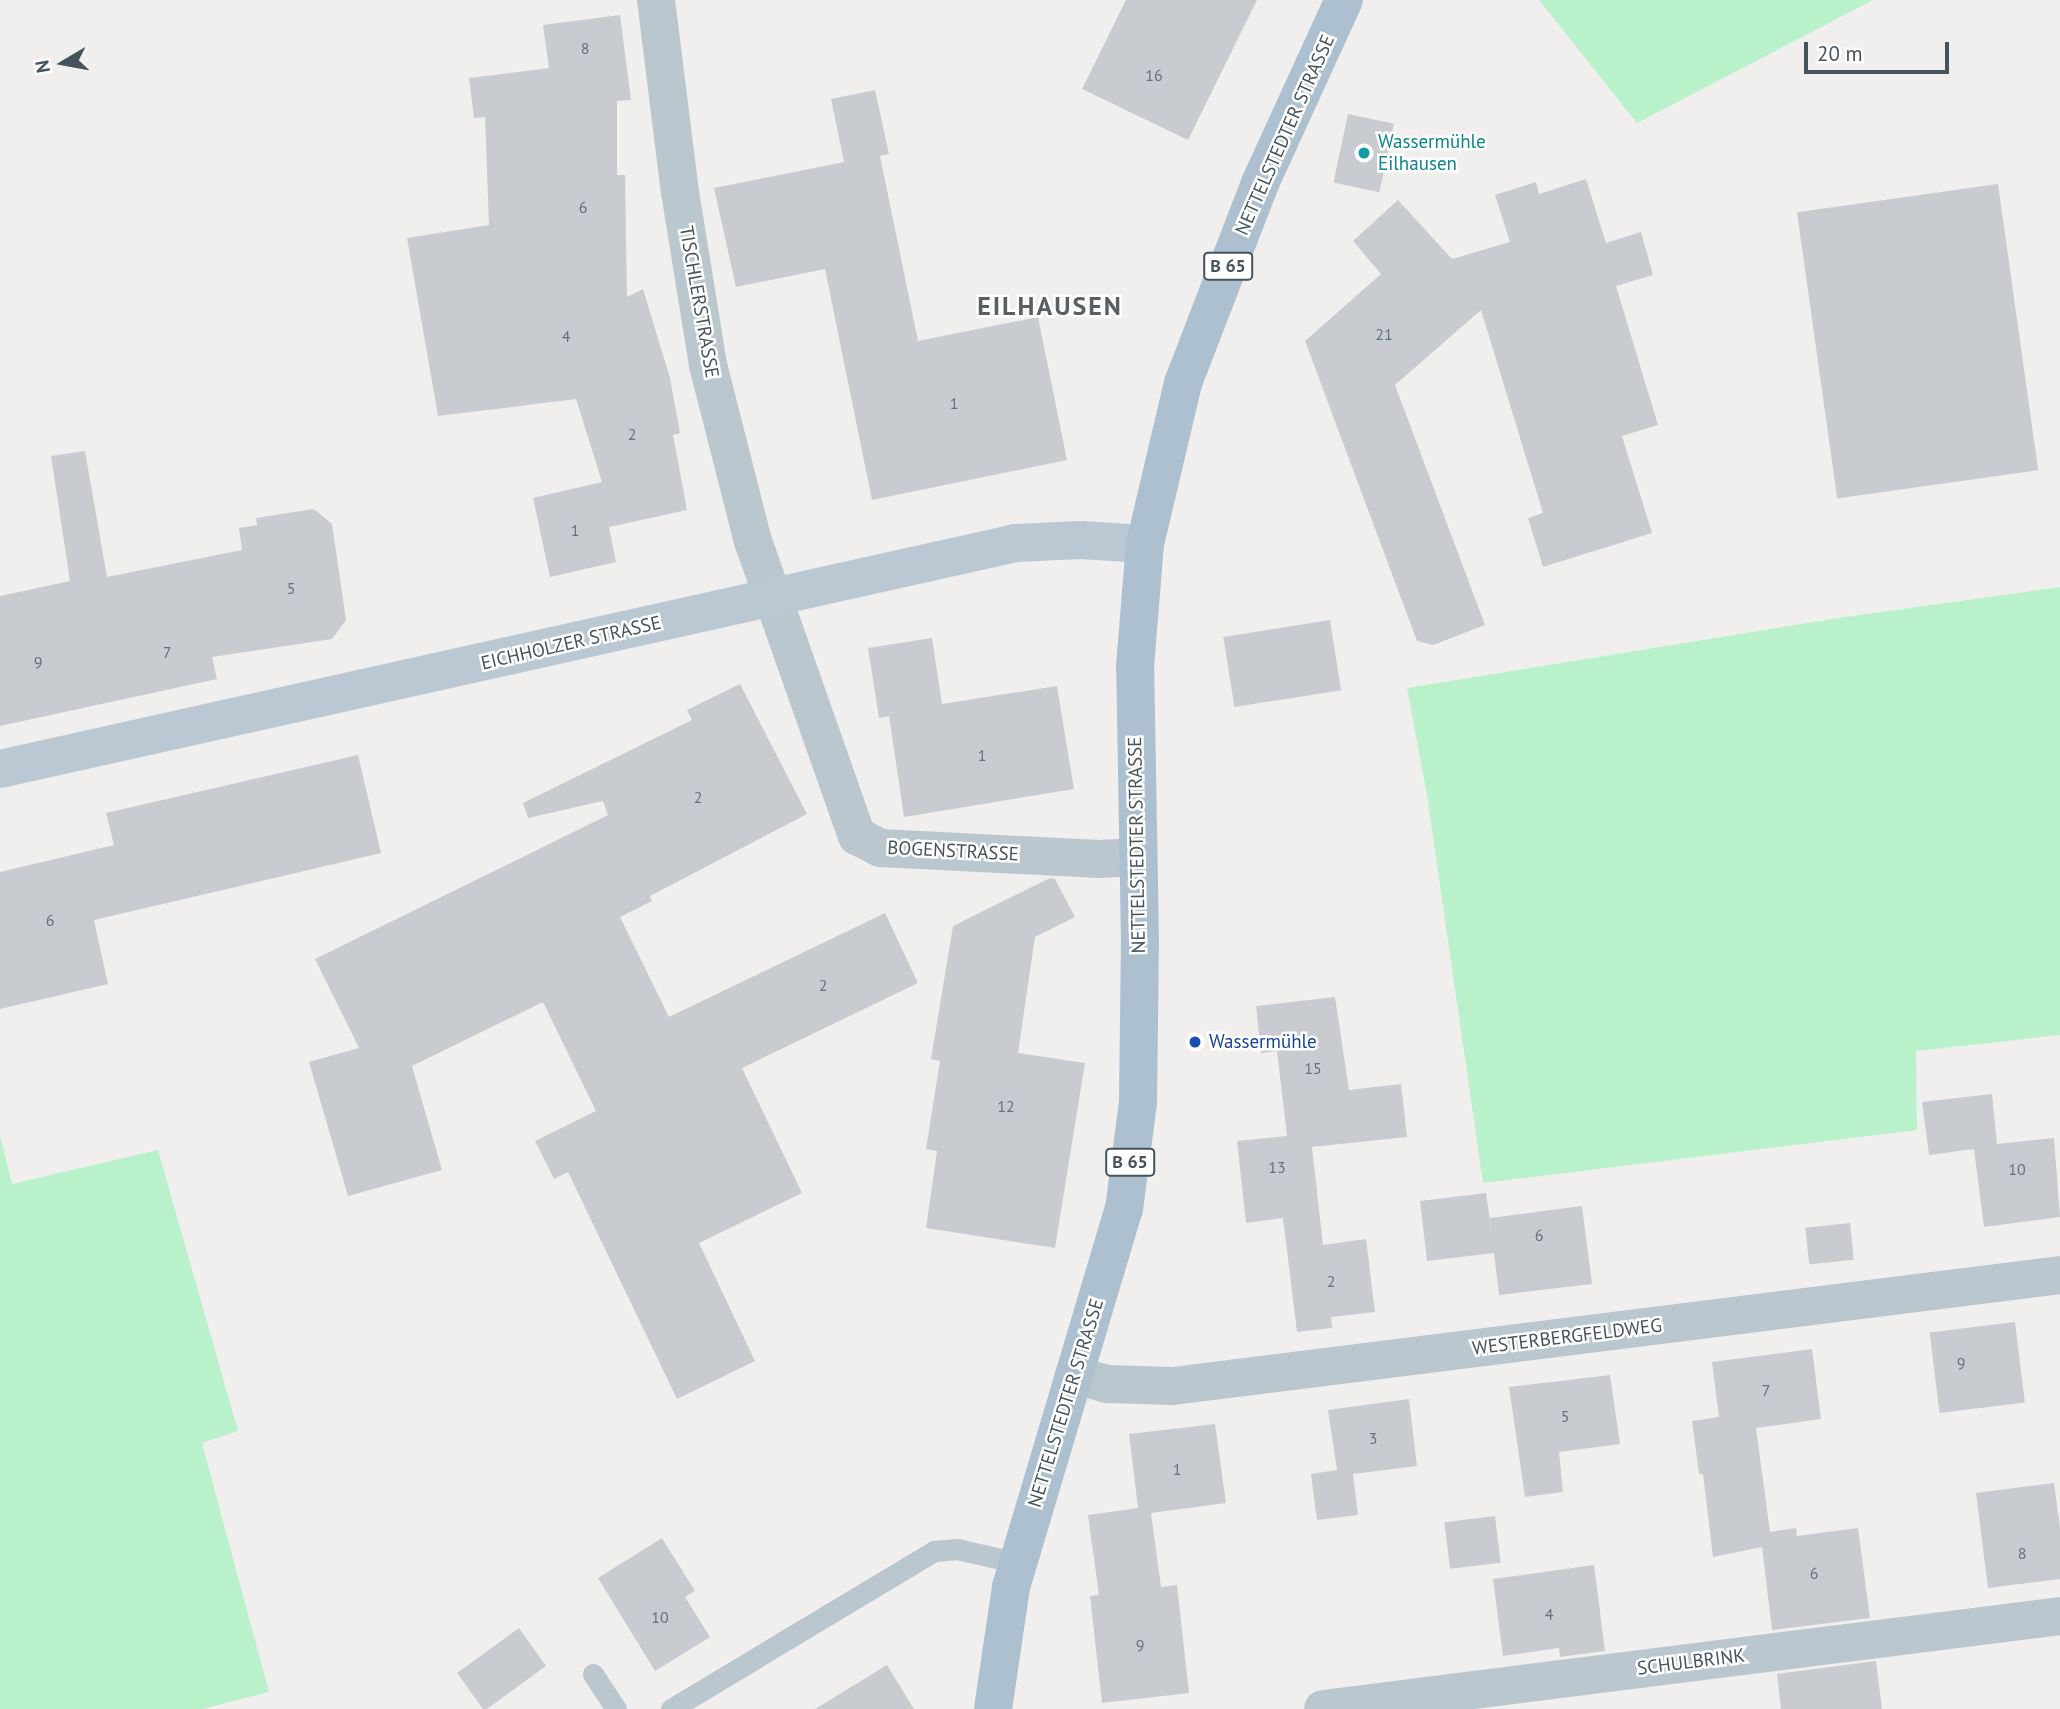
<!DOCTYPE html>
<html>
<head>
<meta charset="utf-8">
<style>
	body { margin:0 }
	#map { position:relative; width:2060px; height:1709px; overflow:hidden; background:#f1eeee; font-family:"PT Sans",sans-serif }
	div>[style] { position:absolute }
	.green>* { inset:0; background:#b9f1cb }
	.building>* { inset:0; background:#c8ccd1; transform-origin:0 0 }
	.lane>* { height:21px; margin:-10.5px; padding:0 10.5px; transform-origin:10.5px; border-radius:10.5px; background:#bbc7ce }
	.street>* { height:38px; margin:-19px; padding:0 19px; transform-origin:19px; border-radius:19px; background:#bbc7ce }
	.secondary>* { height:38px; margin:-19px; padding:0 19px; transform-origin:19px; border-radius:19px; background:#bac8d3 }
	.primary>* { height:38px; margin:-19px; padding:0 19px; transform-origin:19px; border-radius:19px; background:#acc0cf }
	.dots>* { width:19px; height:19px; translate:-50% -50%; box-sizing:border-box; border:4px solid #fff; border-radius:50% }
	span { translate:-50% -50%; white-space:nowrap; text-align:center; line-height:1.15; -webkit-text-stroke:5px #fff; paint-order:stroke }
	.number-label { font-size:16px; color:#66717a }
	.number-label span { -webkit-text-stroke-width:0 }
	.shield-label span { padding:2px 5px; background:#fff; border:2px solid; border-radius:5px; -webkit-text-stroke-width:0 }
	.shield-label { font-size:18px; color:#45535d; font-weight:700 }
	.street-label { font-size:19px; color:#45535d }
	.culture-label { font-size:19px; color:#0d838f }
	.left { translate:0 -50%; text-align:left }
	.transit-label { font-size:19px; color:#164399 }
	.district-label { font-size:26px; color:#5a5f63; font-weight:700; letter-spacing:2px }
	.north { position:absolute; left:28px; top:28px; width:70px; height:70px; -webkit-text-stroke:5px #fff; paint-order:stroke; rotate:260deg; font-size:19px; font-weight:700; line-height:28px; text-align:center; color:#45535d }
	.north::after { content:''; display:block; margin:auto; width:24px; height:32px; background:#45535d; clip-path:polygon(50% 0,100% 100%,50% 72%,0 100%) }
	.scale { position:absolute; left:1804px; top:42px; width:145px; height:32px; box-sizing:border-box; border:4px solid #45535d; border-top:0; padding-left:9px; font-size:21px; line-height:24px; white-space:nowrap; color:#45535d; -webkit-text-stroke:5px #fff; paint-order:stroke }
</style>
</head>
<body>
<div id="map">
	<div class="green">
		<div style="clip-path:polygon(1539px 0,1873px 0,1637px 123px)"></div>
		<div style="clip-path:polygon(2060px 587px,2060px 1035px,1916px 1051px,1917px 1130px,1483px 1183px,1427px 795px,1407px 688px,1845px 617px)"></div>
		<div style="clip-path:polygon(0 1135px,12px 1184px,158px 1150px,238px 1431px,202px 1443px,269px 1692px,203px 1709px,0 1709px)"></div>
	</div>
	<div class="building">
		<div style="clip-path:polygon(1126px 0,1257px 0,1188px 140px,1082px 89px)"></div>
		<div style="clip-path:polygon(620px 15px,631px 100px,617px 101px,617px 175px,625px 175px,627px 297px,643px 289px,670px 378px,680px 433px,673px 435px,687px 510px,609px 527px,616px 562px,550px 577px,533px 498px,602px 482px,576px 399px,438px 416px,407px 238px,489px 225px,485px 117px,474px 118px,469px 78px,549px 68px,543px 25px)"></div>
		<div style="clip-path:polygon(875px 90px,889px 154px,880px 156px,918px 341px,1038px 317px,1067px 460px,872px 500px,825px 269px,736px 287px,714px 188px,844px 162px,831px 99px)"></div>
		<div style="left:1348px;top:114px;width:47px;height:70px;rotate:12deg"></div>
		<div style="clip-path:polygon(1586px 179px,1606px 243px,1641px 232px,1653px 275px,1616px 286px,1658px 425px,1622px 436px,1652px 533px,1543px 567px,1528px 518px,1543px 513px,1481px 310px,1395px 385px,1485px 625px,1433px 645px,1417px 641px,1305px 341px,1381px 274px,1353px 241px,1398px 200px,1452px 259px,1510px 242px,1495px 195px,1536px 182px,1539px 194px)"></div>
		<div style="left:1998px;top:184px;width:289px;height:203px;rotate:82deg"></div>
		<div style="clip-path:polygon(85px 451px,107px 577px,242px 550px,239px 528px,257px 525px,256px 518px,314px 509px,332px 524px,346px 620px,332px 639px,212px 657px,217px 679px,0 726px,0 596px,70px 581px,51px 456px)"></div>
		<div style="left:1330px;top:620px;width:71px;height:108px;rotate:81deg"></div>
		<div style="clip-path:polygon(932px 638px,942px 704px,1057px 686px,1074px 789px,904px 817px,889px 716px,879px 718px,868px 648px)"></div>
		<div style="clip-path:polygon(740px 684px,807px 814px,650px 896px,652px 901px,620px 917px,669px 1017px,885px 913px,918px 983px,742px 1068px,802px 1193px,699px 1243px,755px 1361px,677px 1399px,568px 1172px,554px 1179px,535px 1141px,596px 1111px,543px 1002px,412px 1066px,442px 1170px,348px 1196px,309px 1062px,359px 1048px,315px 959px,608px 815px,603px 801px,528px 818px,523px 803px,692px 720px,687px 710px)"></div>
		<div style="clip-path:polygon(358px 755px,381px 853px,94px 920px,108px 984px,0 1009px,0 872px,114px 845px,106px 813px)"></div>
		<div style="clip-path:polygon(1050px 878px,1055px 879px,1075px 917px,1035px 937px,1018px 1053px,1085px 1063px,1055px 1248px,926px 1228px,937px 1151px,926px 1149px,940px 1061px,931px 1059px,953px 926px)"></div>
		<div style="clip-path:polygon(1335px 997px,1349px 1090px,1401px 1084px,1407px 1137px,1312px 1147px,1323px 1245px,1366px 1239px,1375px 1312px,1331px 1317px,1332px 1328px,1297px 1332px,1283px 1218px,1246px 1223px,1237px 1141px,1287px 1136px,1277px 1051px,1261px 1053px,1256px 1006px)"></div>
		<div style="clip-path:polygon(1992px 1094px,1997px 1144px,2054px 1138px,2060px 1217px,1984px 1227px,1974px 1149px,1929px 1155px,1922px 1102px)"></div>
		<div style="clip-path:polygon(1486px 1193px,1492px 1233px,1490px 1218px,1582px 1206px,1592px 1284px,1499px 1295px,1494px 1253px,1427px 1261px,1420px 1201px)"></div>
		<div style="left:1850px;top:1223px;width:37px;height:45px;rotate:84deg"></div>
		<div style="left:2015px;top:1322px;width:81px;height:86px;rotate:83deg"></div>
		<div style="clip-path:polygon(1812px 1349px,1821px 1419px,1756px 1428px,1770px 1532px,1796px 1528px,1797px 1536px,1858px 1528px,1870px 1618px,1772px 1630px,1762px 1547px,1713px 1557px,1703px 1474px,1699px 1474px,1692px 1421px,1719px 1417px,1712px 1362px)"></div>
		<div style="clip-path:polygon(1610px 1375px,1620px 1444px,1559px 1452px,1563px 1492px,1525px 1497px,1509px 1387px)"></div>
		<div style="clip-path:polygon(1409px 1399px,1417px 1466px,1353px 1474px,1358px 1515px,1317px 1520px,1311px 1474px,1337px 1470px,1328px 1410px)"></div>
		<div style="clip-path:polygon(1215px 1424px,1226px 1503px,1151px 1513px,1161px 1587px,1177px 1585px,1189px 1693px,1102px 1703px,1090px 1596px,1099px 1595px,1088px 1515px,1138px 1508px,1129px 1434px)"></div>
		<div style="clip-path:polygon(2054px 1483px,2060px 1527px,2060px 1579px,1988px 1588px,1976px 1493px)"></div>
		<div style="left:1495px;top:1516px;width:47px;height:51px;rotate:83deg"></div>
		<div style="clip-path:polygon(662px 1538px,695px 1591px,685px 1597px,710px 1637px,655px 1671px,598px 1578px)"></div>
		<div style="clip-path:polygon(1594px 1565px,1605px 1651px,1560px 1657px,1559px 1648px,1503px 1656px,1493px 1579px)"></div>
		<div style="clip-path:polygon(519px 1628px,546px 1666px,487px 1709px,483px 1709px,457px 1673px)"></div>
		<div style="clip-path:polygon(1876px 1661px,1882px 1709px,1781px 1709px,1777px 1674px)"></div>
		<div style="clip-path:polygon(887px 1665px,914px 1709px,815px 1709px)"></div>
	</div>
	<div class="lane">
		<div style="left:593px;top:1674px;width:42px;rotate:56.7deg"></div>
		<div style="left:671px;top:1709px;width:307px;rotate:-31deg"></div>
		<div style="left:934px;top:1551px;width:23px;rotate:-5deg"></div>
		<div style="left:957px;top:1549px;width:63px;rotate:12.9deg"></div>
	</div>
	<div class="street">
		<div style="left:656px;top:0;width:193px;rotate:82.9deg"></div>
		<div style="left:680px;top:192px;width:175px;rotate:80.8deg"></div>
		<div style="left:708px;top:365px;width:182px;rotate:75.7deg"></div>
		<div style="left:753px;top:541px;width:313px;rotate:70.6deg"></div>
		<div style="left:857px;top:836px;width:27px;rotate:27deg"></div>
		<div style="left:881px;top:848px;width:218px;rotate:2.9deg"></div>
		<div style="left:1099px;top:859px;width:37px;rotate:-3deg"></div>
		<div style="left:1074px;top:1375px;width:34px;rotate:15deg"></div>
		<div style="left:1107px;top:1384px;width:66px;rotate:1.7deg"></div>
		<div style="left:1173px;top:1386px;width:894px;rotate:-7.13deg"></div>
		<div style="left:1323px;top:1709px;width:743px;rotate:-7.19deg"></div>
	</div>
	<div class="secondary">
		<div style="left:0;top:769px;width:1041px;rotate:-12.54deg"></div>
		<div style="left:1016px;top:543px;width:64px;rotate:-2.7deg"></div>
		<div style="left:1080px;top:540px;width:65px;rotate:3.5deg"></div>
	</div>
	<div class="primary">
		<div style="left:993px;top:1709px;width:123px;rotate:-81.6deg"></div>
		<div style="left:1011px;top:1587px;width:395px;rotate:-73.4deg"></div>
		<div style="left:1124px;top:1209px;width:108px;rotate:-82.5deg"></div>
		<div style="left:1138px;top:1102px;width:160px;rotate:-89.3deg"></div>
		<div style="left:1140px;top:942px;width:275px;rotate:-91deg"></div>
		<div style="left:1135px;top:667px;width:123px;rotate:-85.4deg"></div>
		<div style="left:1145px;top:544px;width:165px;rotate:-76.7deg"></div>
		<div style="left:1183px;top:383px;width:217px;rotate:-68.9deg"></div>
		<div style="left:1261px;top:181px;width:199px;rotate:-65.4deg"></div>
	</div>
	<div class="dots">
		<div style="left:1364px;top:153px;background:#0f9aa8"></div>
		<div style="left:1195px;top:1042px;background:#1a4fb4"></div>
	</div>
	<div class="number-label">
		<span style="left:585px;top:48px">8</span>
		<span style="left:1154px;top:75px">16</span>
		<span style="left:583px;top:207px">6</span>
		<span style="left:1384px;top:334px">21</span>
		<span style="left:566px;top:336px">4</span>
		<span style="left:954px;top:403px">1</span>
		<span style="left:632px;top:434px">2</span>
		<span style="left:575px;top:530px">1</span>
		<span style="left:291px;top:588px">5</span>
		<span style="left:167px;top:652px">7</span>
		<span style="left:38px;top:662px">9</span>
		<span style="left:982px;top:755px">1</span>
		<span style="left:698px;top:797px">2</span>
		<span style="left:50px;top:920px">6</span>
		<span style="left:823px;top:985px">2</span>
		<span style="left:1313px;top:1068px">15</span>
		<span style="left:1006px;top:1106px">12</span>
		<span style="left:1277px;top:1167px">13</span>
		<span style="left:2017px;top:1169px">10</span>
		<span style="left:1539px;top:1235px">6</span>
		<span style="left:1331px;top:1281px">2</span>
		<span style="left:1961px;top:1363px">9</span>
		<span style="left:1766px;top:1390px">7</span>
		<span style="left:1565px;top:1416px">5</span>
		<span style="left:1373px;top:1438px">3</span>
		<span style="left:1177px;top:1469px">1</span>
		<span style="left:2022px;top:1553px">8</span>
		<span style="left:1814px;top:1573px">6</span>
		<span style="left:1549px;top:1614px">4</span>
		<span style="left:660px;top:1617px">10</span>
		<span style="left:1140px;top:1645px">9</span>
	</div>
	<div class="shield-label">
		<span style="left:1228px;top:266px">B 65</span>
		<span style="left:1130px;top:1162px">B 65</span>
	</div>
	<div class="street-label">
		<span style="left:1285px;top:135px;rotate:-66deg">NETTELSTEDTER STRASSE</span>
		<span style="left:699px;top:302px;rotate:80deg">TISCHLERSTRASSE</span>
		<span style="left:571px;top:643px;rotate:-13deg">EICHHOLZER STRASSE</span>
		<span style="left:1137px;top:845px;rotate:-91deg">NETTELSTEDTER STRASSE</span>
		<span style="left:953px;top:851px;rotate:3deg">BOGENSTRASSE</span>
		<span style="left:1567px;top:1337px;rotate:-7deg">WESTERBERGFELDWEG</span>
		<span style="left:1066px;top:1403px;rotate:-73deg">NETTELSTEDTER STRASSE</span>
		<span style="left:1691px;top:1662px;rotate:-7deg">SCHULBRINK</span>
	</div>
	<div class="culture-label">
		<span class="left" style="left:1378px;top:153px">Wassermühle<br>Eilhausen</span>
	</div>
	<div class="transit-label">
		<span class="left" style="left:1209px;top:1042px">Wassermühle</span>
	</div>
	<div class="district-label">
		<span style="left:1050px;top:306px">EILHAUSEN</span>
	</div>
	<div class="north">N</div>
	<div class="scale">20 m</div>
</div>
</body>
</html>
